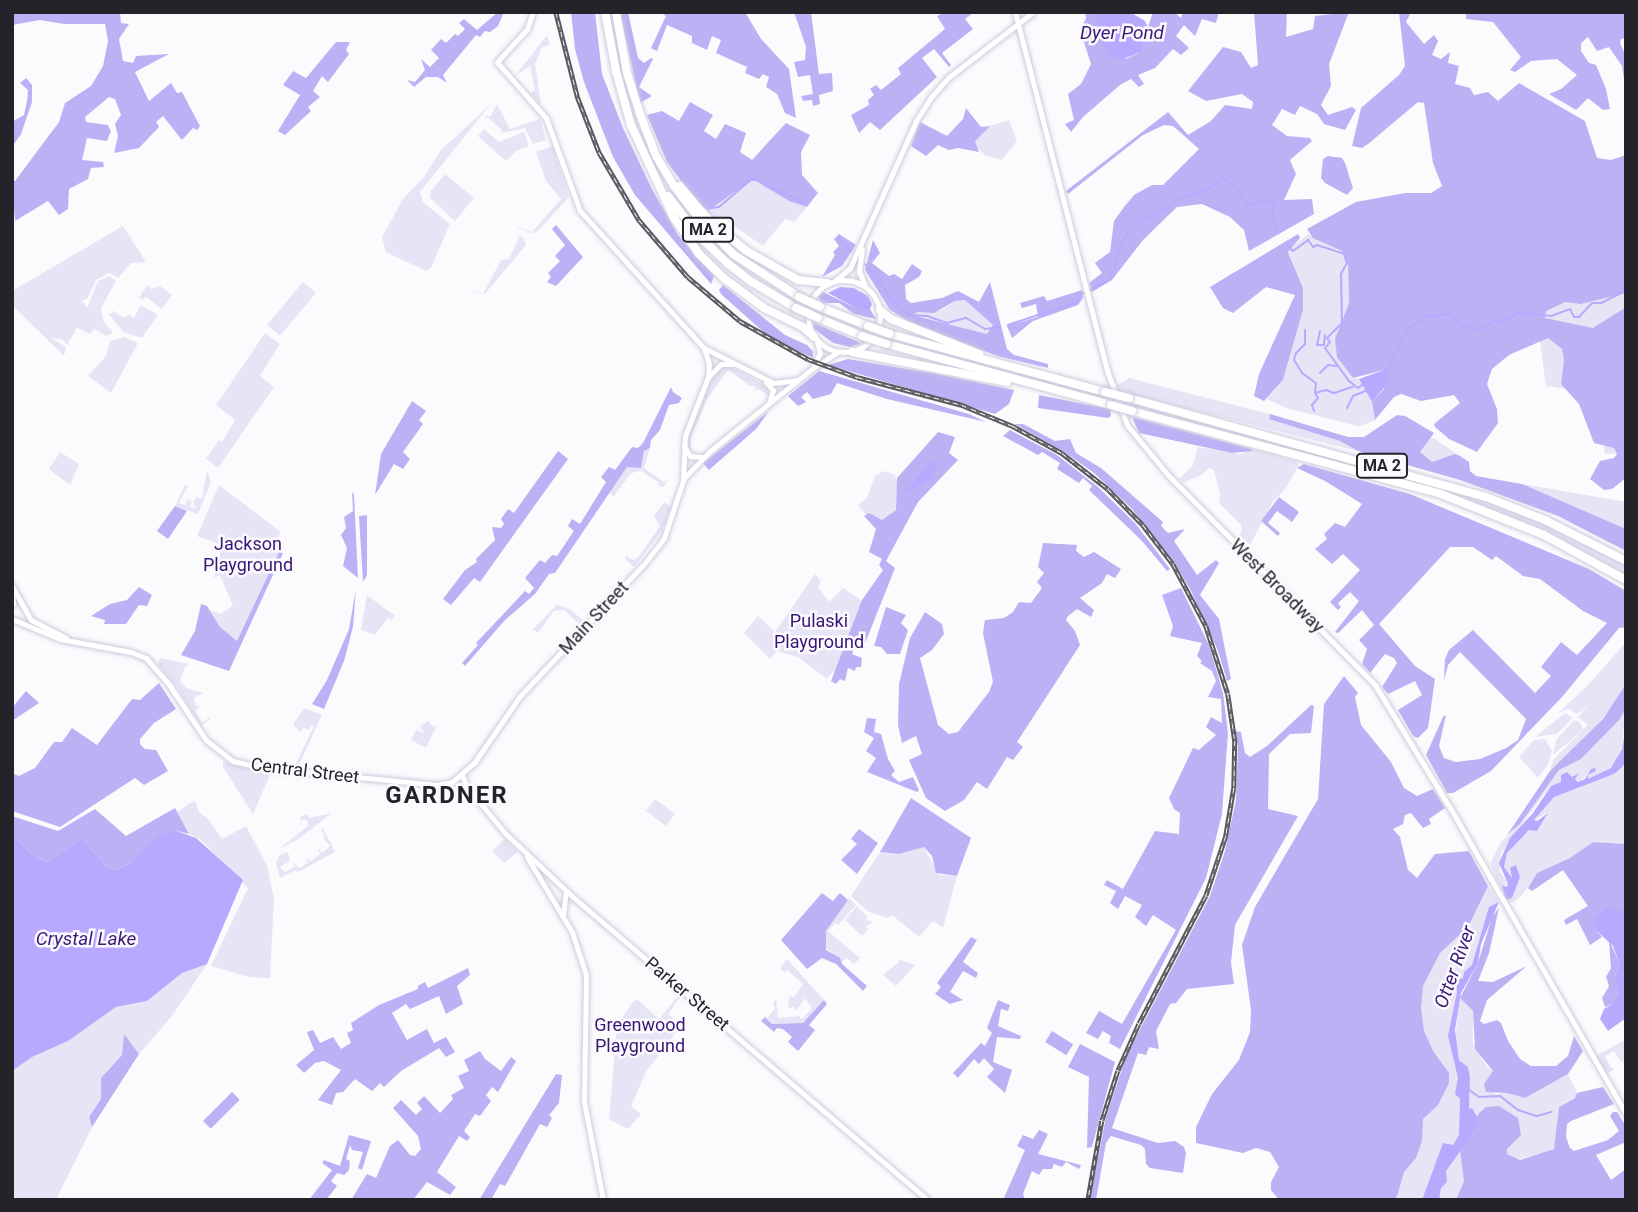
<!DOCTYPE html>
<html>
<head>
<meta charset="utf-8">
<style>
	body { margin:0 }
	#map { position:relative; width:1638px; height:1212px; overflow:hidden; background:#fbfbfe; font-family:Roboto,sans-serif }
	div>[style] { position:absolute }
	.green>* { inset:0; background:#e7e4f6; transform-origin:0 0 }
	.forest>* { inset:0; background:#bdb1f5; transform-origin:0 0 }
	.water>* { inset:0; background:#b9a9fe }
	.stream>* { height:2px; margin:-1px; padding:0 1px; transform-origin:1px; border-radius:1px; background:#b9a9fe }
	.roads { filter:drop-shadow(0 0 2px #cdcbdc) drop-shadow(0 0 2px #cdcbdc) }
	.secondary>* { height:5px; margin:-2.5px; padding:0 2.5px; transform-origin:2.5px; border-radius:2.5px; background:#fff }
	.secondary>.ring { margin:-2.5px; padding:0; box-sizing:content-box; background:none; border:5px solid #fff; border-radius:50% }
	.motorway>* { height:8px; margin:-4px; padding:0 4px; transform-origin:4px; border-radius:4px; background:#fff }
	.rail>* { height:4.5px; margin-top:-2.25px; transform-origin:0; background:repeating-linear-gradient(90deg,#fbfbfe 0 5px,#5a595e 0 10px); box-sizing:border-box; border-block:2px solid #5a595e }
	.bridges { filter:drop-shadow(0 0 2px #cdcbdc) drop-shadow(0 0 2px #cdcbdc) }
	.motorway-bridge>* { height:8px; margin:-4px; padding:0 4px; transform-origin:4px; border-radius:4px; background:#fff }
	span { translate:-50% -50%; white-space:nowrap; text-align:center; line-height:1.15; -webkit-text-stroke:5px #fbfbfe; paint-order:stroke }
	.shield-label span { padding:2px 5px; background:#fbfbfe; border:2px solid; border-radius:5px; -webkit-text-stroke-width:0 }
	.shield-label { font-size:16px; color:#242329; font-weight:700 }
	.park-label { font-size:18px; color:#391576 }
	.street-label { font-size:18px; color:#242329 }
	.water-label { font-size:19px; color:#3c1a7b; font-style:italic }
	.district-label { font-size:24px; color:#242329; font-weight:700; letter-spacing:2px }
	.frame { position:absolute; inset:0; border:14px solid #242329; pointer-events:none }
</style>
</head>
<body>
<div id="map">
	<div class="green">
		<div style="clip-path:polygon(547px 35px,550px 45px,542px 47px,535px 64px,541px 105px,531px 93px,535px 90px,530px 66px,516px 75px)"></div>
		<div style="clip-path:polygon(497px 104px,510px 129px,540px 119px,546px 140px,533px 144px,525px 128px,501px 133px,501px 129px,487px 117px,484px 119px,487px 115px,490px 117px)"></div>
		<div style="clip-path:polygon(490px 105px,420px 192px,423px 202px,450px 224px,431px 268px,426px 271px,386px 252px,382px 237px,403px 199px,424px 177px,441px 150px)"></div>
		<div style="clip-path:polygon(1009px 120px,1017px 141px,1002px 160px,986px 156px,975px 145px,937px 142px,943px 138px,977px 137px,990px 126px)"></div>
		<div style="clip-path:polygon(486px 127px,485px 130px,499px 142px,524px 132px,529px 146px,516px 151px,506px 161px,478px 136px)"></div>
		<div style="clip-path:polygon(552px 146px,569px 197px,537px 232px,531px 233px,518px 228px,518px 227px,532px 232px,561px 199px,546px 181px,536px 152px)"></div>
		<div style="clip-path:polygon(445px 174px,474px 198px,455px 221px,430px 198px,431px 191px)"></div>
		<div style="clip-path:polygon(756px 180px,789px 201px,807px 207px,794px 222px,785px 219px,763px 246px,732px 225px,725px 229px,708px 211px,750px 181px)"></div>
		<div style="clip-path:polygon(123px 226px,146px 262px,131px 263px,118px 278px,109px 273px,96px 280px,87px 299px,82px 300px,87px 308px,98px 281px,109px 276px,116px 281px,101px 308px,103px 320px,113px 333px,106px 336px,94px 329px,90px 334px,77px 328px,67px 345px,63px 340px,51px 338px,66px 347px,64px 356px,12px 305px,12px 291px)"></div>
		<div style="clip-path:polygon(1308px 234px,1342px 251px,1348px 264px,1349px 303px,1338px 330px,1352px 378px,1359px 379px,1372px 402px,1375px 420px,1369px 423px,1358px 426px,1286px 408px,1267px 399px,1283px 380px,1303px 310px,1303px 288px,1288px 250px)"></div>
		<div style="clip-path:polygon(517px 235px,523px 237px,526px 245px,484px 295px,450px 281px,483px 294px,501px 260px,509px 259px,519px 238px)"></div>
		<div style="left:303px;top:282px;width:17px;height:56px;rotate:40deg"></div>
		<div style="clip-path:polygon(147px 285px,151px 289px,160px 286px,172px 295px,162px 309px,146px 297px,143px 300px,139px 298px)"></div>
		<div style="clip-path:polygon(1626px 293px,1626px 307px,1615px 313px,1626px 453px,1605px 454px,1604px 446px,1612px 428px,1575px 390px,1546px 386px,1534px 298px,1581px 304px)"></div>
		<div style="clip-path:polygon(965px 300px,993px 325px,987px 334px,912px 315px,918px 312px,942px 310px,955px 301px)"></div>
		<div style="clip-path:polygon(141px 305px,158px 315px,142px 338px,123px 332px,108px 313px,113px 313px,111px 310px,125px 318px,129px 314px,134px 318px)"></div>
		<div style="clip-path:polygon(265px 333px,280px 344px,260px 376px,274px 387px,218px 468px,206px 459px,219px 440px,222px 442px,235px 420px,216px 405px)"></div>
		<div style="clip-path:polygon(124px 337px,138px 343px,111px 393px,88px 376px,106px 356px,110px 341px)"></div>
		<div style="left:889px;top:337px;width:228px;height:4px;rotate:15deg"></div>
		<div style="clip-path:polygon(727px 365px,767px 386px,770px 397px,759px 389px,754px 391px,756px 386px,750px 386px,728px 370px,707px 399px,691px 438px,691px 454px,687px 445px,691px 428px,715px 370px)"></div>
		<div style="clip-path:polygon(1129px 378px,1270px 414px,1269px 418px,1340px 441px,1358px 451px,1120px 392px,1116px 386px)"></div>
		<div style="clip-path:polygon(1122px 400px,1480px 498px,1529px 517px,1601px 552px,1626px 566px,1626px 577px,1541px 531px,1451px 495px,1125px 405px)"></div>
		<div style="clip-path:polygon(1415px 436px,1434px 438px,1460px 456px,1429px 464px,1409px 439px)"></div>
		<div style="clip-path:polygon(1198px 447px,1241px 454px,1252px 449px,1296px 461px,1299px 465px,1285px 489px,1272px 503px,1249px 547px,1237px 538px,1242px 530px,1241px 525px,1219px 503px,1220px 494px,1214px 470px,1209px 468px,1200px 476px,1184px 482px,1179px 479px,1193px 465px)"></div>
		<div style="clip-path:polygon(650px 448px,644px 468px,664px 482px,667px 480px,664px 487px,657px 485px,659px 483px,642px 471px,631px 473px,614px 496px,609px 493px,627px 467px,641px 468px,644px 451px)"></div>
		<div style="clip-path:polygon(60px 452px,79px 464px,70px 485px,49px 469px)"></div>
		<div style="clip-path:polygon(207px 470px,211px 482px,198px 514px,175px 506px,185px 485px,188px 486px,179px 503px,185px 505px,188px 499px,192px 502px,190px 507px,196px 509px,193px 502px,196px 497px,202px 499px)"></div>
		<div style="clip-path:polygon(884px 471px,895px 475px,898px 487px,896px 510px,882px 520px,866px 515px,858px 505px,867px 498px,875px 476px)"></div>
		<div style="clip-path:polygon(1522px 484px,1626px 502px,1626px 529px)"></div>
		<div style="clip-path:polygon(219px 485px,281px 532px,273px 548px,279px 552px,237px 642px,220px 627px,210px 610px,220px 614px,233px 606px,220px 575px,214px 578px,222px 545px,197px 536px)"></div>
		<div style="clip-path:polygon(664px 502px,671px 507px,662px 531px,634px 567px,625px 559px,626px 556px,633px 560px,638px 558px,660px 526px,654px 516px)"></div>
		<div style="clip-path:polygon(815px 574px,821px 581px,818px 587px,829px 602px,843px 588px,873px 608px,841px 673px,834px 671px,827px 679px,798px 657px,777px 651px,770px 659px,744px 633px,758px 616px,775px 632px)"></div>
		<div style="clip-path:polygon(367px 595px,395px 616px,392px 620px,388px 618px,375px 635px,361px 630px)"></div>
		<div style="clip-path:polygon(557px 605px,570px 609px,585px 622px,581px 626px,564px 610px,554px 611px,538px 633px,533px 629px)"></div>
		<div style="clip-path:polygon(1626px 642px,1626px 684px,1613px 705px,1587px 738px,1550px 771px,1553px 760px,1588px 725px,1578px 717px,1588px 705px,1577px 714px,1568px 709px,1558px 713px,1588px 685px)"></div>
		<div style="clip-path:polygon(160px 658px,189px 664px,185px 667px,180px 681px,186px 688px,203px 693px,194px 698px,195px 704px,199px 707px,206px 703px,195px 711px,202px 723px,210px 717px,210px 719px,201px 726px,178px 688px,158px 664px)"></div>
		<div style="clip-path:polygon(304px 708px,322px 715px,298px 767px,296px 763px,314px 726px,311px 725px,309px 730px,303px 727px,301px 732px,293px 725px)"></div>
		<div style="clip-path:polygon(1626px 708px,1622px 746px,1614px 765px,1603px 774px,1588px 779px,1587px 776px,1595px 772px,1591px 769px,1580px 782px,1575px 779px,1579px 773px,1572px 777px,1566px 773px,1561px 775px,1561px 782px,1550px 786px,1501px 853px,1500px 871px,1509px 886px,1502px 885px,1507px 894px,1505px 898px,1490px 864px,1501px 842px,1520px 824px,1559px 770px,1581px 759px,1620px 719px)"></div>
		<div style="clip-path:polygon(1565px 713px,1573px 718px,1557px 734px,1535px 737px)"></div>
		<div style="clip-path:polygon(1574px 720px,1580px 722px,1583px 730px,1553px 755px,1556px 740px)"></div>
		<div style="clip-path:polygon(428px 721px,434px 727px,437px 725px,426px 748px,411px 740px,416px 730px,424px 733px,420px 726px)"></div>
		<div style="clip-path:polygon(1545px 739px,1552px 751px,1549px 763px,1538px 778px,1519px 757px,1534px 740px)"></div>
		<div style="clip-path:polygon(223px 762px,270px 775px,253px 814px,223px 767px)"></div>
		<div style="clip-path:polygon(1626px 762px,1626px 844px,1593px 842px,1570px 858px,1537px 873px,1523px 894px,1514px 902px,1507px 902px,1519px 881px,1510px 868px,1512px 878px,1504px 867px,1506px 854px,1529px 830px,1537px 831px,1547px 816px,1546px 813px,1534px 821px,1543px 806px,1555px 796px,1614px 774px)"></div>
		<div style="left:655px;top:799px;width:25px;height:15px;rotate:37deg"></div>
		<div style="clip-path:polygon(195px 800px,199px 812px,208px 819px,222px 839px,246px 826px,267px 866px,274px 899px,270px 978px,249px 977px,211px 966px,248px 888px,201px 840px,189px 834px,177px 812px)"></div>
		<div style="clip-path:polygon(332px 813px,297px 840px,279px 849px,308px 826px,307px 819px,300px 821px,301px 816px,307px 814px,309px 818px)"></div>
		<div style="clip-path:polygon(323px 828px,335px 852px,298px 872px,296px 870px,280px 878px,276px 863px,279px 856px,287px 852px,289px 855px,290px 861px,280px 867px,285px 872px,295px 867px,293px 862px,299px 868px,308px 863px,306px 858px,311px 861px,320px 854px,318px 848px,322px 853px,330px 846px,323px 838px,325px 836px,322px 831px,319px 831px)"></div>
		<div style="clip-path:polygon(505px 839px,518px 852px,504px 863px,492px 851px)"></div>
		<div style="clip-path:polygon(924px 847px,939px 875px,957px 876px,943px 928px,933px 921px,919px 937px,892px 915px,887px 918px,867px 911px,851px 896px,880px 852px,899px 854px)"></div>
		<div style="clip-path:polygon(1488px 886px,1499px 902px,1490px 913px,1477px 958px,1463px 983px,1451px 1032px,1464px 1084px,1464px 1181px,1456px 1200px,1379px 1200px,1352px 891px)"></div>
		<div style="clip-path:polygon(849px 898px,856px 905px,838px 925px,835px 923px,828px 931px,860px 958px,854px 964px,846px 958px,841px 963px,826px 948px,826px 931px)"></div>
		<div style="clip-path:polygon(857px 906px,868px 917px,866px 920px,874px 922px,866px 926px,868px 929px,862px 936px,845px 920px)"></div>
		<div style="clip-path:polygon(787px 959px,824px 1000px,803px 1023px,772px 1024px,767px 1018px,775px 1009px,773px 1003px,776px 999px,778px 1018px,799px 1016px,802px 1019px,812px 1008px,805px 998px,796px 1011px,794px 1007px,788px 1008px,789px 996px,794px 997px,803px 984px,787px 970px,785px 973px,780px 968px)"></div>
		<div style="clip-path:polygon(898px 959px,915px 965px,896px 986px,883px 975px,899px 962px)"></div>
		<div style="clip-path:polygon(207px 964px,172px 1016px,139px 1054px,124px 1035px,122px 1055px,101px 1078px,101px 1099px,89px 1117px,92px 1127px,56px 1200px,12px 1200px,12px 1071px,32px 1057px,68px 1041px,116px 1007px,147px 1001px,182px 973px)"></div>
		<div style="clip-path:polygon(676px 991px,681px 996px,668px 1014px,681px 1025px,646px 1072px,631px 1106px,641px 1114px,628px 1129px,609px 1119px,617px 1026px,632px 1003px,637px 999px,659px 1019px,678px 996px)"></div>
		<div style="clip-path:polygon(1460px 998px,1473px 1011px,1473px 1043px,1487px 1067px,1493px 1071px,1487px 1080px,1495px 1094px,1507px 1093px,1525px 1098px,1568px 1074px,1578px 1095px,1559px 1107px,1557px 1141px,1552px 1151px,1514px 1160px,1507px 1154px,1507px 1149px,1516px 1140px,1486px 1107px,1478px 1114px,1469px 1109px,1470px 1077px,1468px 1067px,1459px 1060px,1455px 1038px)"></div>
		<div style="clip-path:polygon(1626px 1039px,1626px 1059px,1621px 1062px,1614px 1051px,1605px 1056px,1611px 1067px,1615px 1069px,1606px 1074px,1596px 1056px)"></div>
	</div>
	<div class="forest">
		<div style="clip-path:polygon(12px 12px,120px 12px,121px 23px,129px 24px,119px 39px,123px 61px,133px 63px,136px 56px,169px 54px,135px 72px,149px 101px,171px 83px,177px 93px,182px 92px,200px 126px,197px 130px,193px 128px,182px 140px,163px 116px,156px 122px,159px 127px,139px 148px,114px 153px,118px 136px,115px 124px,121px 115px,115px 99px,109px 97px,85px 117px,86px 122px,108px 125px,111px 131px,107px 141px,87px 138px,82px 160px,103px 162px,104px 167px,91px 168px,88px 179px,69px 189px,68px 209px,59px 215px,48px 201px,15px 221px,12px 181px,15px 181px,59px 122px,65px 103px,91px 86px,103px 66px,108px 41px,105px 24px,64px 24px,40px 20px,12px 25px)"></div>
		<div style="clip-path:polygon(498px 12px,504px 12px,498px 26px,490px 32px,485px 31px,480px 37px,476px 35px,443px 75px,447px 83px,438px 77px,426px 77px,414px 87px,407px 80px,415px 82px,425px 70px,421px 59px,430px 67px,439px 58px,431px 50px,441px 39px,446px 43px,455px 34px,458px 36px,465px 29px,459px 23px,464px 19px,477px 30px)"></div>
		<div style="clip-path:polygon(571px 12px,595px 12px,602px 74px,623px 128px,652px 189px,678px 235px,714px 276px,711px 284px,635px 195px,613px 157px,584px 82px,575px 49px)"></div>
		<div style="clip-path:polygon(620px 12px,628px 12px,638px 58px,644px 63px,651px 58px,653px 59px,639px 87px,652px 96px,640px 103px)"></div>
		<div style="clip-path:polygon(660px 12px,745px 12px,761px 39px,789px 69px,796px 118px,785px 113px,777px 94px,766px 87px,769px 77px,763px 74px,759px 79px,745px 73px,747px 67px,716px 53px,721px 40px,712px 36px,707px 50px,692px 43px,692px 36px,667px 25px,657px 51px,651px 48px,666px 16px)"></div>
		<div style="clip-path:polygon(794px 12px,811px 12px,819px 74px,832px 73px,833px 91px,819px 95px,820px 104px,813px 106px,812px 100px,803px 101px,801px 96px,813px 94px,810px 75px,798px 77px,794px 62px,805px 60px,806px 47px)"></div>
		<div style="clip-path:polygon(944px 12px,974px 12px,965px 19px,973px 29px,942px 53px,951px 65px,949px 67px,934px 49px,922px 58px,937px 77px,880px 130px,870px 122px,859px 133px,851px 115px,869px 105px,868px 100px,874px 95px,870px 89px,876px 85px,881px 90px,901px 74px,898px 68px,945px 29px,937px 16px)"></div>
		<div style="clip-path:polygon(1085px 12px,1095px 12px,1126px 59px,1139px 53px,1153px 12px,1174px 12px,1181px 18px,1183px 12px,1219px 12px,1216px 23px,1202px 19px,1195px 36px,1184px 25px,1176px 36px,1189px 48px,1181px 55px,1173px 49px,1155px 68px,1138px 75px,1144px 84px,1139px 87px,1131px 79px,1120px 85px,1083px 117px,1071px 132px,1065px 124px,1074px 120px,1068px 94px,1081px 84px,1091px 64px,1080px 30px,1086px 18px)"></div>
		<div style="clip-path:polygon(1254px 12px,1287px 12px,1286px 37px,1313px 29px,1315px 16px,1349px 12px,1329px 64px,1331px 86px,1321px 105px,1328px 115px,1352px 107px,1356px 110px,1345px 130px,1324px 124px,1317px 114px,1300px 106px,1295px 115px,1282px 109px,1272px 125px,1287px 136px,1310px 138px,1312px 141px,1290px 160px,1296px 174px,1284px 200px,1312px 199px,1314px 214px,1249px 251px,1244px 230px,1230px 217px,1202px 204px,1177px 207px,1143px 240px,1112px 280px,1092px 292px,1089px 283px,1102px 273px,1095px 263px,1110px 252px,1114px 221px,1124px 207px,1134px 195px,1152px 185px,1163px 185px,1199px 149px,1173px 126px,1164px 125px,1143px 135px,1068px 194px,1066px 191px,1168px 112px,1188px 135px,1211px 121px,1225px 105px,1252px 109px,1253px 102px,1242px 94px,1206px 101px,1188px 91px,1223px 47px,1241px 52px,1251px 68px,1258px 65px)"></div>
		<div style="clip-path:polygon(1399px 12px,1411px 12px,1406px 22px,1424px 44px,1434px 35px,1438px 41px,1432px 55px,1441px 59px,1450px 52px,1448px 63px,1459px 66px,1455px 84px,1470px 88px,1474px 95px,1488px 92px,1498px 101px,1519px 83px,1585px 121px,1597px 158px,1611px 160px,1626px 155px,1626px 293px,1581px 304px,1565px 302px,1546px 311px,1545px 318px,1593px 328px,1626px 307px,1626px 478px,1612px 489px,1604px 490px,1590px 479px,1600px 461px,1614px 458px,1617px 454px,1614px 448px,1594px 443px,1579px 404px,1561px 384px,1564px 360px,1562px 349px,1548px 338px,1509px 355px,1492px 369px,1487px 384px,1497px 409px,1498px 423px,1477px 452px,1449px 439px,1435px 427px,1434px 424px,1460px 403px,1454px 395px,1421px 401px,1401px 394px,1394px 397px,1375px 420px,1372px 402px,1384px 389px,1384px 370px,1353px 378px,1337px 357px,1335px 339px,1349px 303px,1348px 264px,1342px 251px,1313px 238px,1307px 229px,1356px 202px,1405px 193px,1431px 193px,1442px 186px,1433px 163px,1424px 103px,1418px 102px,1368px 144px,1362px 148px,1352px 146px,1361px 108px,1399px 75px,1405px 66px)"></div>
		<div style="clip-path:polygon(1466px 12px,1626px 12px,1626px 38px,1621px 39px,1620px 43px,1626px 56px,1626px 93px,1622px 66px,1609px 47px,1597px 51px,1588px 37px,1581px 43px,1581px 51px,1589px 63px,1596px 65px,1606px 89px,1610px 109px,1603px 110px,1588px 98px,1576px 110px,1549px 94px,1561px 89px,1577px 75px,1557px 59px,1531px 61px,1515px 72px,1510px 70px,1521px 57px,1493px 22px,1466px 19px)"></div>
		<div style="clip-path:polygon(336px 42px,350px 42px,346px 50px,349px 54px,328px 82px,322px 76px,313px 91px,320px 97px,308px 107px,311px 111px,285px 135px,278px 131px,300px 95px,283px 85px,293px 71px,306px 78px)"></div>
		<div style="clip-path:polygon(26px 78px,32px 85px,32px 102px,21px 134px,12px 147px,12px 122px,24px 115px,27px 101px,28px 90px,20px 83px)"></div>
		<div style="clip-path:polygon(690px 102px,713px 115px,704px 131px,716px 139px,725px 124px,746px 133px,740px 152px,752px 160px,786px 123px,810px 135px,801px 152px,802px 175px,818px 193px,807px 207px,789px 201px,756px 181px,750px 181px,708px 211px,696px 201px,667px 162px,647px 115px,662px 111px,679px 121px)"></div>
		<div style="clip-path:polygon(966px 108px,981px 127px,990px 126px,975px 141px,979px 152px,958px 148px,949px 150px,938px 145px,926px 156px,911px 146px,920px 122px,947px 136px,963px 119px)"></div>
		<div style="clip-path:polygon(1328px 156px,1342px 158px,1345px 163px,1353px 188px,1347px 195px,1325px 183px,1321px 178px,1323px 159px)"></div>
		<div style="clip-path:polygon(556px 225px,583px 257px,556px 286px,547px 282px,551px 277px,548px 273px,560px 261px,555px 256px,565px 245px,552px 229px)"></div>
		<div style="clip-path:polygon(839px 234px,856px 245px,842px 266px,822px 277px,835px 255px,833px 252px,839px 246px,834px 239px)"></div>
		<div style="clip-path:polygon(1298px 234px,1300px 238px,1288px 252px,1303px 288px,1303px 310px,1283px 380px,1264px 401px,1254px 396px,1259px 374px,1295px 295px,1266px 287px,1233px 313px,1223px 308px,1210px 287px)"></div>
		<div style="clip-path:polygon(evenodd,873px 240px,880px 253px,872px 263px,889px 276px,894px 274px,902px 279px,912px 264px,922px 271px,919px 277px,905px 285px,906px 299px,911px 303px,942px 298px,958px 291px,979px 302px,990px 282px,1007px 349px,1014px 355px,1048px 364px,1048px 368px,997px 356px,910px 322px,890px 310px,865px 270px,873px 240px,965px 300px,993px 325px,987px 334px,912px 315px,918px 312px,934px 313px,955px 301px,965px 300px)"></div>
		<div style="clip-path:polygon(723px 285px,785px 335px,807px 345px,813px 351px,813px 358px,770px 338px,721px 294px,719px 290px)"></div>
		<div style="clip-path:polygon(1082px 290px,1083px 298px,1078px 305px,1033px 321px,1012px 338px,1007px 326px,1038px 317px,1036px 304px,1022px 308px,1020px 303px,1044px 296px,1047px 301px)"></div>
		<div style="clip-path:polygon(823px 292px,858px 309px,870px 309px,876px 319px,854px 314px,839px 303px,823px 303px,818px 297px)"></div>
		<div style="clip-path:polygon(814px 323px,859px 342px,860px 344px,850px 347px,833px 343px,813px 328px)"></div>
		<div style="clip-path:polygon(848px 359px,937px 374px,1014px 390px,1009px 404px,995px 414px,828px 365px)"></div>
		<div style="clip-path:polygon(819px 371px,969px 414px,986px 422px,887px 399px,837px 383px,831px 394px,813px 399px,807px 392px,801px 397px,806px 402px,798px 406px,788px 396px)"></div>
		<div style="clip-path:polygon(671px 387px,673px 392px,682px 398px,679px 403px,669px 405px,660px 430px,651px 440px,650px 448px,644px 451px,641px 468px,627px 467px,555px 573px,549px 574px,535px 594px,505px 620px,465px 666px,462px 663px,478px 645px,476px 643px,525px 591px,529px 594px,534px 588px,525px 578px,540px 560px,545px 563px,552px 555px,557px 556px,574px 531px,568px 526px,572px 519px,580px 524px,606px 482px,601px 477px,609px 467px,615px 470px,632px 447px,638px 448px,643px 443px)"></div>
		<div style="clip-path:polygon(1039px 395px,1110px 409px,1111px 416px,1108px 418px,1038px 408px)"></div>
		<div style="clip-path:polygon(412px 401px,426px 411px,419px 420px,423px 424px,403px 452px,410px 459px,403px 469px,394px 464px,375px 495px,381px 454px)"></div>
		<div style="clip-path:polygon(769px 411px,756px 429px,709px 470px,703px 463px)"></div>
		<div style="clip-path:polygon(1270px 414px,1348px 437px,1364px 437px,1397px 415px,1405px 416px,1434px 433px,1420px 452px,1432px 462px,1455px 454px,1460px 456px,1469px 462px,1470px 471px,1476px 476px,1522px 484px,1626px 529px,1626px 551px,1558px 516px,1460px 480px,1358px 451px,1340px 441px,1269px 419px)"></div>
		<div style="clip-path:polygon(1132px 417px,1252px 449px,1252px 451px,1232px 453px,1139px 433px)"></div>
		<div style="clip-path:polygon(1015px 424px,1023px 424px,1055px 441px,1070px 439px,1076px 453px,1101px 468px,1163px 522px,1161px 526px,1168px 533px,1185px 529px,1174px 541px,1197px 575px,1216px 560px,1219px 563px,1200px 595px,1219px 619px,1231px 679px,1227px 681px,1218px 651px,1191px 591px,1174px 562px,1132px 509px,1094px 473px,1066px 453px)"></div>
		<div style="clip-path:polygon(1010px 430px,1057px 455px,1098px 487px,1135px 523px,1170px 569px,1167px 571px,1142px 541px,1089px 490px,1092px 486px,1083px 478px,1079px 483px,1057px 469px,1060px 463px,1042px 452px,1038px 455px,1003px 436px)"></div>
		<div style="clip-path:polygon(938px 432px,955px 437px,949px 453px,958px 460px,918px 502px,886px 561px,895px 568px,864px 646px,856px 645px,852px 654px,862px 658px,861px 667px,856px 667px,855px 671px,848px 668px,845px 681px,840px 679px,836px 684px,831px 681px,862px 600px,883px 570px,879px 565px,882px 559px,869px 552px,876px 529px,864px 516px,869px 513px,882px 520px,896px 510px,897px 478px)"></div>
		<div style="clip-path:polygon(558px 451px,568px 459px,480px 582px,474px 578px,451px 605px,443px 599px,465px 570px,477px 562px,476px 559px,495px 540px,492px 527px,501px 528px,504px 524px,501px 519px,508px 509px,514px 513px)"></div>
		<div style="clip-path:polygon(1304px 464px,1410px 494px,1589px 569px,1626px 591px,1626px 627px,1619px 628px,1562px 697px,1491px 771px,1453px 793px,1447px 793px,1426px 755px,1443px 717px,1446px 715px,1439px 746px,1444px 758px,1456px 762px,1480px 759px,1506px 748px,1518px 740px,1526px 719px,1460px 652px,1448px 665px,1444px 681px,1445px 659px,1449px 650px,1473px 630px,1535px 693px,1551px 676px,1541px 667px,1561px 642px,1577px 655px,1607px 623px,1583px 611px,1540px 579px,1523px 576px,1496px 556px,1492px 560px,1473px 547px,1450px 547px,1379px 624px,1415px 666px,1435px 679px,1428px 728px,1418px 738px,1413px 736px,1398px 710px,1422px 695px,1415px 681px,1388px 694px,1382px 687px,1397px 663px,1394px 658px,1385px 654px,1370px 673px,1362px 664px,1367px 649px,1359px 640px,1374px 625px,1362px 610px,1338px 633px,1335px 632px,1359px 601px,1350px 592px,1338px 603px,1341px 607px,1338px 610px,1330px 602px,1360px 570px,1343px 554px,1332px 564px,1315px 549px,1327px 539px,1324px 534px,1335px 523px,1345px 527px,1362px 504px,1325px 481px,1297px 468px)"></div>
		<div style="clip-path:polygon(352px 492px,354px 495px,358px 578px,343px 566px,347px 548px,341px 535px,346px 528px,344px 517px,353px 511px)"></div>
		<div style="clip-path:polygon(1279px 497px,1299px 512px,1292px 522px,1277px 511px,1268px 523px,1280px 533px,1278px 536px,1261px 521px)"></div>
		<div style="clip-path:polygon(175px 506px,187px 511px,168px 539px,157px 531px)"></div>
		<div style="clip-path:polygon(367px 515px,367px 575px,363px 582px,359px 516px)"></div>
		<div style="clip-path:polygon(1043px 543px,1077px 545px,1076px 551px,1084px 557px,1094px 552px,1121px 569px,1115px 578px,1107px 574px,1102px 583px,1080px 598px,1094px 610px,1091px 617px,1077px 609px,1068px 616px,1066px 620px,1075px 631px,1080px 645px,1017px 742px,1023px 747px,1013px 760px,1007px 757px,987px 789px,977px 782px,964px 800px,945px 811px,926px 798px,909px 760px,922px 754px,916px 736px,902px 743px,898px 725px,899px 684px,910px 638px,925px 612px,942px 624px,944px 634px,932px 650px,920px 658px,938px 725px,949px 734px,958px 732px,989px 692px,993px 682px,983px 633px,985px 620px,1004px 618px,1013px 612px,1019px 602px,1031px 603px,1042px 588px,1037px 582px,1044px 573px,1038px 567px)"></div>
		<div style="clip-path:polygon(279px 552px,283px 553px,229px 671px,181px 655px,195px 631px,201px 604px,207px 606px,220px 627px,237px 641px)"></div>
		<div style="clip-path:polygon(139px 587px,152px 595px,147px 606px,139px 605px,126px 624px,104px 624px,105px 620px,91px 616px,110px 604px,127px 600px)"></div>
		<div style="clip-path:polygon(1181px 588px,1209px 645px,1223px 693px,1228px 733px,1222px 814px,1206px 878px,1120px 1049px,1109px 1043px,1111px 1036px,1103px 1031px,1098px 1039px,1086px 1033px,1099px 1011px,1122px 1024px,1176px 930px,1153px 915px,1146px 926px,1135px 917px,1142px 905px,1125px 896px,1118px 909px,1110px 903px,1116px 891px,1104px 885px,1107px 880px,1123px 889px,1155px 831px,1179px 834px,1180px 813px,1174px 809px,1169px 798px,1193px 748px,1199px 750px,1216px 735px,1206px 727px,1211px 717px,1222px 723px,1221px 699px,1208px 697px,1216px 681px,1212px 671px,1200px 663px,1202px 661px,1197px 656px,1202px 643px,1170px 636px,1173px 626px,1162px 595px)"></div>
		<div style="clip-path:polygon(356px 589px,353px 627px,344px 661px,324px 709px,312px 704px,327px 680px,349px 629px)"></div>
		<div style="clip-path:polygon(886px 607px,906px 615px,901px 623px,908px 630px,900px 654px,887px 654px,881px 647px,874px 646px)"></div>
		<div style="clip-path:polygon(1344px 676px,1358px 693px,1355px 697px,1361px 725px,1391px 762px,1404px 788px,1417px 796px,1433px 789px,1445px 808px,1429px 819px,1431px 824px,1423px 828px,1411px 813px,1405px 815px,1403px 824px,1393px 829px,1400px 837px,1408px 870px,1417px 878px,1435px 854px,1469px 851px,1488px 886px,1468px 927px,1440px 953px,1423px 986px,1421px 1008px,1424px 1031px,1433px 1051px,1449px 1073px,1449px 1083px,1438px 1105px,1423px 1119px,1422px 1141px,1416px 1158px,1404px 1172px,1397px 1196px,1394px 1200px,1279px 1200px,1271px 1190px,1271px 1182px,1279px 1167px,1270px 1152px,1256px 1148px,1243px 1153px,1196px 1143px,1196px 1127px,1212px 1094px,1239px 1060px,1250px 1032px,1251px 1010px,1242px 945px,1255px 907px,1318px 799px,1324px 704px)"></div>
		<div style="clip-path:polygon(159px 683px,176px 709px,154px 723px,140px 739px,140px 744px,145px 749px,156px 750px,168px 771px,144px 785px,135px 778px,60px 827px,12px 811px,12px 773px,19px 776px,35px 768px,54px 742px,62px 742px,72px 728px,97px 745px,132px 699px,140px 700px)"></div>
		<div style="clip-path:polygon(1626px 684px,1626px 708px,1620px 719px,1581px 759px,1559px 770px,1520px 824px,1507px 835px,1550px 771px,1603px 719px)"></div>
		<div style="clip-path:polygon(26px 691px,39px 703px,12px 721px,12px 708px)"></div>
		<div style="clip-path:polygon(1311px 705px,1314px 706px,1311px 733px,1290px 734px,1269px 754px,1268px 809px,1298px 816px,1235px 925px,1231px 962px,1234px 984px,1187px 989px,1176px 1003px,1170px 1004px,1156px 1031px,1159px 1049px,1149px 1047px,1146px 1055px,1138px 1053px,1112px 1128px,1158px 1143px,1175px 1141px,1184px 1147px,1186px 1153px,1183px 1173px,1150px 1168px,1146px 1164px,1145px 1149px,1141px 1145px,1111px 1136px,1106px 1143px,1096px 1200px,1090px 1200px,1106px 1117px,1127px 1054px,1210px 896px,1225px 851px,1236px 800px,1238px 746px,1235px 731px,1241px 732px,1245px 753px,1250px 757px,1267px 746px)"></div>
		<div style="clip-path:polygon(867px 718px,876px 719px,874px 732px,881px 734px,888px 759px,895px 771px,891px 775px,899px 782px,913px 777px,919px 790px,917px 792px,867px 772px,876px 758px,866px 751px,874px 738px,864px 732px)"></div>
		<div style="clip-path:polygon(911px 798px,971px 838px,957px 876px,936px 873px,932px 856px,924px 847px,899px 854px,880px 852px)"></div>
		<div style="clip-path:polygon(175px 808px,189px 834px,174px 830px,131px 863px,115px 870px,106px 866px,82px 838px,47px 862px,31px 853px,12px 834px,12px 816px,58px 831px,95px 809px,126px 836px)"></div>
		<div style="clip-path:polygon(859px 829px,878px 843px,857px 874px,841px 860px,857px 844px,851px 839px)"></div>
		<div style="clip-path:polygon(1593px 842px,1626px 844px,1626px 911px,1615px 909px,1597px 931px,1602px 937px,1590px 945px,1577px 919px,1566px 925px,1564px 920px,1588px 906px,1563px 870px,1532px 891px,1528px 888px,1537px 873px,1570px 858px)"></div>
		<div style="clip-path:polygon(822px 893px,833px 901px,840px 893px,848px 900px,826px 931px,826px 950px,840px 958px,842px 964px,867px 986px,863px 991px,836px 964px,822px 958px,807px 969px,781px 940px)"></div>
		<div style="clip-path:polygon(1499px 908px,1489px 953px,1478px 981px,1493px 982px,1527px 966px,1487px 1000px,1480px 1021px,1484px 1024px,1497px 1020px,1501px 1023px,1508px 1041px,1520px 1059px,1531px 1066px,1556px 1066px,1568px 1056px,1574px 1036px,1583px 1051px,1568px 1074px,1525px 1098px,1507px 1093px,1486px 1092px,1484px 1084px,1493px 1071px,1475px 1049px,1473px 1011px,1460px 998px,1478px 963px,1492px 917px)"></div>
		<div style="clip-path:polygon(971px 937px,977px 940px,963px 962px,978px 973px,976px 978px,963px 971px,950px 992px,963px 1000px,950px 1004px,935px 994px,941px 987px,937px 983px)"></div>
		<div style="clip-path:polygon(1609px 940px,1619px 962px,1615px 976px,1619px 991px,1612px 1004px,1605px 1007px,1602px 998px,1609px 986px,1606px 977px,1611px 968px)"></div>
		<div style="clip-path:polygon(468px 968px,470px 975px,457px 986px,463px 1004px,446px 1014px,439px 996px,410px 1009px,406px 1004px,392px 1013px,407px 1040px,427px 1029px,434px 1043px,446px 1037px,455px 1052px,446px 1057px,439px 1048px,401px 1071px,384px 1087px,380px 1083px,372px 1091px,355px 1079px,343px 1092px,336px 1093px,332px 1105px,318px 1100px,341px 1070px,324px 1061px,315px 1063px,304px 1073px,296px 1065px,314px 1050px,307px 1032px,313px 1030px,320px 1043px,333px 1037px,341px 1049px,351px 1043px,347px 1033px,353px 1030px,351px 1023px,379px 1005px,418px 989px,418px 986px,425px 982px,428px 988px)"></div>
		<div style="clip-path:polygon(824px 1000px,827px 1004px,809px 1025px,815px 1030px,798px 1051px,788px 1042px,792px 1037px,783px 1029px,777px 1028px,774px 1032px,761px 1021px,765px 1017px,772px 1024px,803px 1023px)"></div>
		<div style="clip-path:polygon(998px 1000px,1010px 1005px,1008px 1011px,1001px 1009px,998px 1026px,1021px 1036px,1020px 1039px,997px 1037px,993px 1062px,1012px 1070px,1005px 1093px,987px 1077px,994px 1069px,984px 1058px,979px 1064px,974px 1059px,958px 1078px,953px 1073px,981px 1043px,985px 1046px,992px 1033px,987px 1028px)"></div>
		<div style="left:1052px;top:1031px;width:25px;height:13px;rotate:32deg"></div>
		<div style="clip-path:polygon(124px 1034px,139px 1054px,92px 1127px,89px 1117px,101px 1099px,101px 1078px,122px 1055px)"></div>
		<div style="clip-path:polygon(1080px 1044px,1115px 1062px,1092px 1147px,1087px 1148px,1089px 1077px,1068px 1067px)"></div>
		<div style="clip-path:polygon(480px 1051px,485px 1059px,501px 1071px,511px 1057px,516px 1061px,498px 1092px,492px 1087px,486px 1095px,491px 1101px,480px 1116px,475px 1114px,464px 1131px,470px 1137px,467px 1141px,459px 1136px,437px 1172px,456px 1187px,450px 1195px,427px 1182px,413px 1200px,351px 1200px,367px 1174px,376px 1178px,390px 1146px,398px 1140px,410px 1155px,415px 1156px,421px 1149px,418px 1136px,393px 1108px,401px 1100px,416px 1115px,422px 1109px,417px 1103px,424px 1096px,440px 1113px,453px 1099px,451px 1095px,464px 1088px,458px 1076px,469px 1071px,464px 1060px)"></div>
		<div style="clip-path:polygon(556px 1074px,562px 1075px,559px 1103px,549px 1115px,552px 1118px,547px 1127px,540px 1124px,505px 1186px,500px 1184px,491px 1200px,479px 1200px)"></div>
		<div style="clip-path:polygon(1603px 1087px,1614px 1104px,1571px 1121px,1567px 1124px,1566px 1137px,1570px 1148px,1574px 1151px,1608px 1140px,1619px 1131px,1610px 1116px,1613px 1112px,1617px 1112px,1626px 1126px,1626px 1142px,1596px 1155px,1611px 1180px,1626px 1169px,1626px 1200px,1456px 1200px,1464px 1181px,1460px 1150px,1474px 1132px,1478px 1114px,1486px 1107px,1499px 1106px,1518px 1118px,1521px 1135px,1507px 1149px,1507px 1154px,1520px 1160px,1554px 1149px,1559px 1107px,1575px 1098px,1577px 1093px)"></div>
		<div style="left:232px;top:1092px;width:11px;height:41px;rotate:45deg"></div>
		<div style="clip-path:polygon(1039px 1130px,1048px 1134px,1038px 1154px,1081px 1165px,1079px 1169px,1066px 1162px,1062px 1167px,1054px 1164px,1052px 1169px,1043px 1169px,1039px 1175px,1032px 1171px,1023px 1194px,1025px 1200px,1003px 1200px,1025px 1150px,1017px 1146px,1023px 1135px,1033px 1139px)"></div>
		<div style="clip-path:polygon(349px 1135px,371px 1141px,362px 1170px,358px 1168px,363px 1152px,352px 1150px,350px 1145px,346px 1159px,350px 1161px,349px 1170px,344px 1175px,337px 1173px,331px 1181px,337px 1186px,326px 1200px,309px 1200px,332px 1170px,322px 1163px,324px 1160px,340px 1166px)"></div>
	</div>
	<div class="water">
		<div style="clip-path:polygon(1095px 12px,1130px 12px,1145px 21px,1147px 25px,1141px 52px,1121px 60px,1109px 57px,1100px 37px)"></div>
		<div style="clip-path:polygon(840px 287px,854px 288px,868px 296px,872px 304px,870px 309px,858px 309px,828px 293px)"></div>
		<div style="clip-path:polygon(1384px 370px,1388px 371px,1389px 382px,1372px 402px,1359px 379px)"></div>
		<div style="clip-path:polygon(932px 460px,938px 463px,931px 479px,904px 494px)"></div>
		<div style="clip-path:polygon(1626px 725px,1626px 762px,1622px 767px,1614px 774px,1554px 797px,1534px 820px,1537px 821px,1548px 813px,1537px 831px,1529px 830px,1507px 853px,1504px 867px,1512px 878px,1510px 868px,1516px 865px,1520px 877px,1512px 898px,1506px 900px,1502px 885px,1507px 887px,1508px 884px,1499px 863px,1510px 838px,1533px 813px,1551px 786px,1561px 782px,1561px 775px,1567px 772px,1572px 777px,1579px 773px,1575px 779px,1578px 782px,1585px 779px,1591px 769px,1595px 768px,1596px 771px,1588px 775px,1588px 779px,1611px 768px,1622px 749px)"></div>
		<div style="clip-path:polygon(174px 830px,196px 838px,243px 880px,207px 964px,182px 973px,147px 1001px,116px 1007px,68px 1041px,32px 1057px,12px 1071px,12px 834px,31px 853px,47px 862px,82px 838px,106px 866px,115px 870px,131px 863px,156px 838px)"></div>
		<div style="clip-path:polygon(1499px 902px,1481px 944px,1478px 963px,1461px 993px,1455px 1030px,1459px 1060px,1468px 1067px,1470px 1077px,1469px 1109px,1472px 1108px,1479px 1119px,1474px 1132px,1446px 1171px,1447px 1182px,1441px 1188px,1439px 1200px,1422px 1200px,1443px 1143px,1453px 1145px,1459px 1135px,1460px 1099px,1455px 1094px,1458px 1078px,1448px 1036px,1457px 992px,1455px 981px,1463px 978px,1464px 972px,1472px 965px,1489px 907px)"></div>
		<div style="clip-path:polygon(1608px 907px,1626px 911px,1626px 1018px,1608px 1031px,1600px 1019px,1604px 1009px,1612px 1004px,1618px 993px,1615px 976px,1619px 962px,1613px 946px,1597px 931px,1594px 919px)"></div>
	</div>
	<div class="stream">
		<div style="left:711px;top:208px;width:8px;rotate:-7deg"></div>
		<div style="left:719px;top:207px;width:45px;rotate:-40.5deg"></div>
		<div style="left:753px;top:178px;width:59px;rotate:26.1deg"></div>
		<div style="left:669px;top:231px;width:5px;rotate:-11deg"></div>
		<div style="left:839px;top:238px;width:18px;rotate:47deg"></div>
		<div style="left:1287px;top:245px;width:8px;rotate:45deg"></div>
		<div style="left:1293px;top:251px;width:19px;rotate:-36deg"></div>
		<div style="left:1308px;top:240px;width:9px;rotate:54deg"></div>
		<div style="left:1313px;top:247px;width:4px;rotate:-27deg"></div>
		<div style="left:1317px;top:245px;width:28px;rotate:18deg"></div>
		<div style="left:1344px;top:254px;width:9px;rotate:72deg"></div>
		<div style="left:1347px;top:263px;width:13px;rotate:119deg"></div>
		<div style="left:1341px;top:274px;width:49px;rotate:88.8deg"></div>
		<div style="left:1342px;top:323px;width:21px;rotate:135deg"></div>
		<div style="left:1327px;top:338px;width:5px;rotate:53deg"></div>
		<div style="left:1330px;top:342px;width:8px;rotate:130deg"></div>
		<div style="left:1325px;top:348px;width:41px;rotate:54deg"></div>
		<div style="left:1349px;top:381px;width:11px;rotate:38deg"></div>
		<div style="left:1358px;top:388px;width:6px;rotate:-39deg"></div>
		<div style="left:865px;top:264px;width:48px;rotate:52.7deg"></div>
		<div style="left:894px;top:302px;width:21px;rotate:39deg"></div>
		<div style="left:910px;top:315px;width:17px;rotate:3deg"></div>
		<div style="left:927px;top:316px;width:21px;rotate:19deg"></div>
		<div style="left:947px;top:323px;width:20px;rotate:-15deg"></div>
		<div style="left:966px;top:318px;width:22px;rotate:30deg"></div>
		<div style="left:985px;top:329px;width:15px;rotate:-8deg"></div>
		<div style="left:1008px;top:325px;width:73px;rotate:-18.4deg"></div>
		<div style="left:1077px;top:302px;width:9px;rotate:-58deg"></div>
		<div style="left:1082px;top:294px;width:28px;rotate:-27deg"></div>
		<div style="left:1107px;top:281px;width:13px;rotate:-58deg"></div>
		<div style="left:1114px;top:270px;width:21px;rotate:-79deg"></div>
		<div style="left:1118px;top:249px;width:29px;rotate:-59deg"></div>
		<div style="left:1133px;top:224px;width:38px;rotate:-25deg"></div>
		<div style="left:1167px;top:208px;width:16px;rotate:-40deg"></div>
		<div style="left:1179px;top:198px;width:34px;rotate:-17deg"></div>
		<div style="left:1211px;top:188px;width:16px;rotate:-40deg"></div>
		<div style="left:1223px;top:178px;width:12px;rotate:35deg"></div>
		<div style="left:1233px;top:185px;width:25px;rotate:56deg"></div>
		<div style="left:1247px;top:206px;width:23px;rotate:-15deg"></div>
		<div style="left:1269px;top:200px;width:6px;rotate:31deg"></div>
		<div style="left:1274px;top:203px;width:15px;rotate:94deg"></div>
		<div style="left:1273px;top:218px;width:16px;rotate:68deg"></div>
		<div style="left:1305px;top:330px;width:14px;rotate:90deg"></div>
		<div style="left:1305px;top:344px;width:13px;rotate:135deg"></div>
		<div style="left:1296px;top:353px;width:7px;rotate:106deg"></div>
		<div style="left:1294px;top:360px;width:15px;rotate:58deg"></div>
		<div style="left:1302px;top:373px;width:17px;rotate:36deg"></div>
		<div style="left:1316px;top:383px;width:10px;rotate:96deg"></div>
		<div style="left:1315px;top:393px;width:11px;rotate:-15deg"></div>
		<div style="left:1326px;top:390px;width:9px;rotate:21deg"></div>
		<div style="left:1334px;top:393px;width:20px;rotate:-18deg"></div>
		<div style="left:1320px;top:331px;width:14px;rotate:102deg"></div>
		<div style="left:1317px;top:345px;width:7px"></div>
		<div style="left:1324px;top:344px;width:9px;rotate:-84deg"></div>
		<div style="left:1387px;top:372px;width:47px;rotate:-65.1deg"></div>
		<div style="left:1407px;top:329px;width:25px;rotate:-32deg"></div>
		<div style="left:1428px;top:316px;width:22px;rotate:-5deg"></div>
		<div style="left:1450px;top:314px;width:19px;rotate:43deg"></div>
		<div style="left:1464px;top:327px;width:17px;rotate:7deg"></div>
		<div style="left:1481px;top:329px;width:16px;rotate:-30deg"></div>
		<div style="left:1495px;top:321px;width:13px;rotate:-4deg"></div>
		<div style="left:1508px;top:320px;width:12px;rotate:-35deg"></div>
		<div style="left:1518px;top:313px;width:33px;rotate:5deg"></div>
		<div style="left:1551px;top:316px;width:20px;rotate:-20deg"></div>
		<div style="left:1570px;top:309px;width:9px;rotate:63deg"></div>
		<div style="left:1574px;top:317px;width:5px"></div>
		<div style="left:1579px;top:317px;width:19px;rotate:-47deg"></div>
		<div style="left:1592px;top:303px;width:9px"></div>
		<div style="left:1601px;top:303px;width:28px;rotate:-26deg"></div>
		<div style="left:1320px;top:373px;width:11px;rotate:-45deg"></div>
		<div style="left:1328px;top:365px;width:9px;rotate:6deg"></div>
		<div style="left:1347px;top:408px;width:13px;rotate:-63deg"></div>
		<div style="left:1353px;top:396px;width:16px;rotate:-22deg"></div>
		<div style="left:1314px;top:411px;width:6px;rotate:-108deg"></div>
		<div style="left:1312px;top:405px;width:9px;rotate:-49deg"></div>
		<div style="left:1318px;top:398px;width:6px;rotate:-121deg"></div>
		<div style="left:1468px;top:1089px;width:14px;rotate:36deg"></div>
		<div style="left:1479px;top:1097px;width:21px;rotate:-3deg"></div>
		<div style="left:1500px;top:1096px;width:23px;rotate:38deg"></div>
		<div style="left:1518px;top:1110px;width:20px;rotate:18deg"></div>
		<div style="left:1537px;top:1116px;width:15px;rotate:-16deg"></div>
	</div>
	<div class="roads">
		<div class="secondary">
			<div style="left:1015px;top:12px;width:373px;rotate:75.6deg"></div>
			<div style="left:1108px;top:373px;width:55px;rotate:69.9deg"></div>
			<div style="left:1127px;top:425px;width:65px;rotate:50.6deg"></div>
			<div style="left:1168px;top:475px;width:295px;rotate:45.4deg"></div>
			<div style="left:1375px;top:685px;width:142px;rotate:58.6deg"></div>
			<div style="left:1449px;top:806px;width:355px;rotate:60.1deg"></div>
			<div style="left:862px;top:249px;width:22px;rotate:98deg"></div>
			<div style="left:859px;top:271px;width:16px;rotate:68deg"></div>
			<div class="ring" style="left:808px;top:280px;width:67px;height:67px"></div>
			<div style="left:835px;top:281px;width:20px;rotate:-41deg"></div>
			<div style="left:850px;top:268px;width:161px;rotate:-65.8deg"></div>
			<div style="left:916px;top:121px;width:28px;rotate:-58deg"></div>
			<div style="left:931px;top:97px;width:27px;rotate:-48deg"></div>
			<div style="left:949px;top:77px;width:106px;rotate:-37.7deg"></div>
			<div style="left:704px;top:348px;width:78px;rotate:26.6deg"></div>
			<div style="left:774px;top:383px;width:23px;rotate:-7deg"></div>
			<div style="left:814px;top:365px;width:13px;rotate:-63deg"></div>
			<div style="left:820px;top:353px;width:11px;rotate:-105deg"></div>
			<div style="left:709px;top:376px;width:17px;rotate:-45deg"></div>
			<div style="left:721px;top:364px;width:11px"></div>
			<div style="left:766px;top:382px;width:11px;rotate:49deg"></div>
			<div style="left:773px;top:390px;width:14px;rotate:107deg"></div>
			<div style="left:684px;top:446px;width:12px;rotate:59deg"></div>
			<div style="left:690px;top:456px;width:12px;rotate:5deg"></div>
			<div style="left:684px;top:478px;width:37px;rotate:-46deg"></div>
			<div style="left:710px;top:451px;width:132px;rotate:-38.9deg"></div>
			<div style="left:813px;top:368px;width:30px;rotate:-33deg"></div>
			<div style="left:12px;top:586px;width:39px;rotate:61deg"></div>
			<div style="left:31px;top:620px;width:39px;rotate:27deg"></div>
			<div style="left:12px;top:592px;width:12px;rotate:85deg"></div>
			<div style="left:12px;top:619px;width:52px;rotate:22.6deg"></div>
			<div style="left:60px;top:639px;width:72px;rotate:10.4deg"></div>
			<div style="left:131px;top:652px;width:16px;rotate:22deg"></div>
			<div style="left:146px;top:658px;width:37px;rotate:49deg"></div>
			<div style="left:170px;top:686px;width:65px;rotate:56.3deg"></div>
			<div style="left:206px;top:740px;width:34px;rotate:38deg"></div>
			<div style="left:233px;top:761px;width:26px;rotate:13deg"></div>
			<div style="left:258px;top:767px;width:180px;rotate:5.7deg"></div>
			<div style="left:437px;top:785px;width:15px;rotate:-11deg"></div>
			<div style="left:452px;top:782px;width:29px;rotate:-41deg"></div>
			<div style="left:474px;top:763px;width:81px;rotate:-55.5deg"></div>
			<div style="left:520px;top:696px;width:181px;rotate:-46.8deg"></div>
			<div style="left:644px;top:564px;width:33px;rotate:-52deg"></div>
			<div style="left:664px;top:538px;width:60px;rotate:-71.6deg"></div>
			<div style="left:683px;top:481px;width:45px;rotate:-87.5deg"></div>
			<div style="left:685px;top:436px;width:63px;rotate:-68.7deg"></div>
			<div style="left:708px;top:377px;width:13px;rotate:-86deg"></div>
			<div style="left:709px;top:364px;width:17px;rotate:-107deg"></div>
			<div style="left:704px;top:348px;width:185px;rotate:-132.1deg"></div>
			<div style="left:580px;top:211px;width:99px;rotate:-110.1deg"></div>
			<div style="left:546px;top:118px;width:74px;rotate:-131.2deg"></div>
			<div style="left:497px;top:62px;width:45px;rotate:-47.7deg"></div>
			<div style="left:527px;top:29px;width:18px;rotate:-71deg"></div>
			<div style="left:462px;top:775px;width:13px;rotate:67deg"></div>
			<div style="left:467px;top:787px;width:60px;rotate:50.4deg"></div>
			<div style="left:505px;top:833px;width:93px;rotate:43.3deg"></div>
			<div style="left:573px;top:897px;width:467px;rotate:40.5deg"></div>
			<div style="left:527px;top:857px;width:87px;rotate:59deg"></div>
			<div style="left:572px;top:932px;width:45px;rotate:72deg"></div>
			<div style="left:586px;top:975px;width:127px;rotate:90.9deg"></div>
			<div style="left:584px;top:1102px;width:100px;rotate:79deg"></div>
			<div style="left:563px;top:915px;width:24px;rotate:-83deg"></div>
		</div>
		<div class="motorway">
			<div style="left:605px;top:12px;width:60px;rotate:79.4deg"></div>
			<div style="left:616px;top:71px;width:56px;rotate:74.5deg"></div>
			<div style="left:631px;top:125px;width:102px;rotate:65.2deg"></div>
			<div style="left:674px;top:218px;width:44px;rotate:55.2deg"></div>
			<div style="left:699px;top:254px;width:36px;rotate:44deg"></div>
			<div style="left:725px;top:279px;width:49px;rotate:36.6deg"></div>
			<div style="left:764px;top:308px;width:43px;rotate:26deg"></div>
			<div style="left:803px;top:327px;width:15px;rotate:42deg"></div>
			<div style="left:616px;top:12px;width:62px;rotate:79.8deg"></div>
			<div style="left:627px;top:73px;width:43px;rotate:72.4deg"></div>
			<div style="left:640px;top:114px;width:45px;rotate:69.1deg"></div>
			<div style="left:656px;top:156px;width:35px;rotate:59deg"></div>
			<div style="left:674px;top:186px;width:44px;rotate:52.4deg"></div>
			<div style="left:701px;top:221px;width:46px;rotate:45.9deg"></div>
			<div style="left:733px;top:254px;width:79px;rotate:33.1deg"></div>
			<div style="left:680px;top:186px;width:40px;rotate:50deg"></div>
			<div style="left:706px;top:217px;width:51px;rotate:40.2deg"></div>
			<div style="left:745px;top:250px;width:61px;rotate:29.5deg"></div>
			<div style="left:798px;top:280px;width:30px;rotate:6deg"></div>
			<div style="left:668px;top:196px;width:46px;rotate:52.9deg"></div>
			<div style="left:696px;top:233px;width:42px;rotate:44deg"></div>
			<div style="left:726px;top:262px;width:33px;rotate:38deg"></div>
			<div style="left:752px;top:282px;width:51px;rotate:30.6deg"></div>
			<div style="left:820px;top:307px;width:52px;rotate:21.6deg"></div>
			<div style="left:880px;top:310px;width:14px;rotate:39deg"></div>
			<div style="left:891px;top:319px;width:95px;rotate:21.7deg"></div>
			<div style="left:818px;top:318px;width:48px;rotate:22.2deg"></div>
			<div style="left:890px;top:334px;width:223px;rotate:15.1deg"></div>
			<div style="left:887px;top:344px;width:232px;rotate:15.2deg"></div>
			<div style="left:852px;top:352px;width:158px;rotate:11deg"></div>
			<div style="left:1129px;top:398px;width:370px;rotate:15.5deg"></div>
			<div style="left:1486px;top:497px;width:63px;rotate:21.3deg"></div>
			<div style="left:1545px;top:520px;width:91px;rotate:26.8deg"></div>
			<div style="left:1132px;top:411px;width:320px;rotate:15deg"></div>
			<div style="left:1441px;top:494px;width:111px;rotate:21.7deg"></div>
			<div style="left:1544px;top:535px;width:94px;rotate:28.8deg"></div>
		</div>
	</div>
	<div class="rail">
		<div style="left:556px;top:12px;width:89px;rotate:75.7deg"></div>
		<div style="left:578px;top:98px;width:58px;rotate:68.7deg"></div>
		<div style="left:599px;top:152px;width:79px;rotate:59.5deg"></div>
		<div style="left:639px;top:220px;width:75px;rotate:49.3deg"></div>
		<div style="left:688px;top:277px;width:68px;rotate:40.2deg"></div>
		<div style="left:740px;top:321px;width:78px;rotate:29.2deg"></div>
		<div style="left:808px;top:359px;width:52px;rotate:20.2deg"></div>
		<div style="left:857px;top:377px;width:109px;rotate:14.9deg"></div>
		<div style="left:962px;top:405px;width:55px;rotate:22.4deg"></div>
		<div style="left:1013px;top:426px;width:56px;rotate:28.9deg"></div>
		<div style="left:1062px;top:453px;width:58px;rotate:38deg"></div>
		<div style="left:1108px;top:489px;width:50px;rotate:45.8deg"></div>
		<div style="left:1143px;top:525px;width:49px;rotate:52.4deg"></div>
		<div style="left:1173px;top:564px;width:70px;rotate:62deg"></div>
		<div style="left:1206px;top:626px;width:71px;rotate:72.1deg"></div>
		<div style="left:1228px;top:694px;width:48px;rotate:81.5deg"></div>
		<div style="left:1235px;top:741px;width:47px;rotate:91.2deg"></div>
		<div style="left:1234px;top:788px;width:49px;rotate:99.5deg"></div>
		<div style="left:1226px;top:836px;width:63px;rotate:108.4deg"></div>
		<div style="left:1206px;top:896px;width:144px;rotate:117.6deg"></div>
		<div style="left:1139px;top:1024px;width:51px;rotate:114.1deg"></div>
		<div style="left:1118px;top:1071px;width:52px;rotate:107.7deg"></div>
		<div style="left:1102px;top:1121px;width:80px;rotate:100deg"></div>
	</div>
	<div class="bridges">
		<div class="motorway-bridge">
			<div style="left:799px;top:297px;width:23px;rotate:25deg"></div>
			<div style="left:796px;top:308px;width:24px;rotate:24deg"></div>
			<div style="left:868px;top:326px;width:23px;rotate:20deg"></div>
			<div style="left:862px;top:336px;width:26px;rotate:18deg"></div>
			<div style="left:1105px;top:392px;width:25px;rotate:14deg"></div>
			<div style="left:1111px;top:405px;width:22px;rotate:16deg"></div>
		</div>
	</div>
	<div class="shield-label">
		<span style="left:708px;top:230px">MA 2</span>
		<span style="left:1382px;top:466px">MA 2</span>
	</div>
	<div class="park-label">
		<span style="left:248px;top:555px">Jackson<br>Playground</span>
		<span style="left:819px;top:632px">Pulaski<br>Playground</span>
		<span style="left:640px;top:1036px">Greenwood<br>Playground</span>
	</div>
	<div class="street-label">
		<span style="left:1277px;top:586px;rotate:45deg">West Broadway</span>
		<span style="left:594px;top:618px;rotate:-47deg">Main Street</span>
		<span style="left:305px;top:771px;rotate:7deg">Central Street</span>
		<span style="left:687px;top:994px;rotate:40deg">Parker Street</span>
	</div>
	<div class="water-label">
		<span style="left:1122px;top:33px">Dyer Pond</span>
		<span style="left:86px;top:939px">Crystal Lake</span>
		<span style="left:1455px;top:967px;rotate:-70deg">Otter River</span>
	</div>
	<div class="district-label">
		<span style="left:447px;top:796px">GARDNER</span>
	</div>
	<div class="frame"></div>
</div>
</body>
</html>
